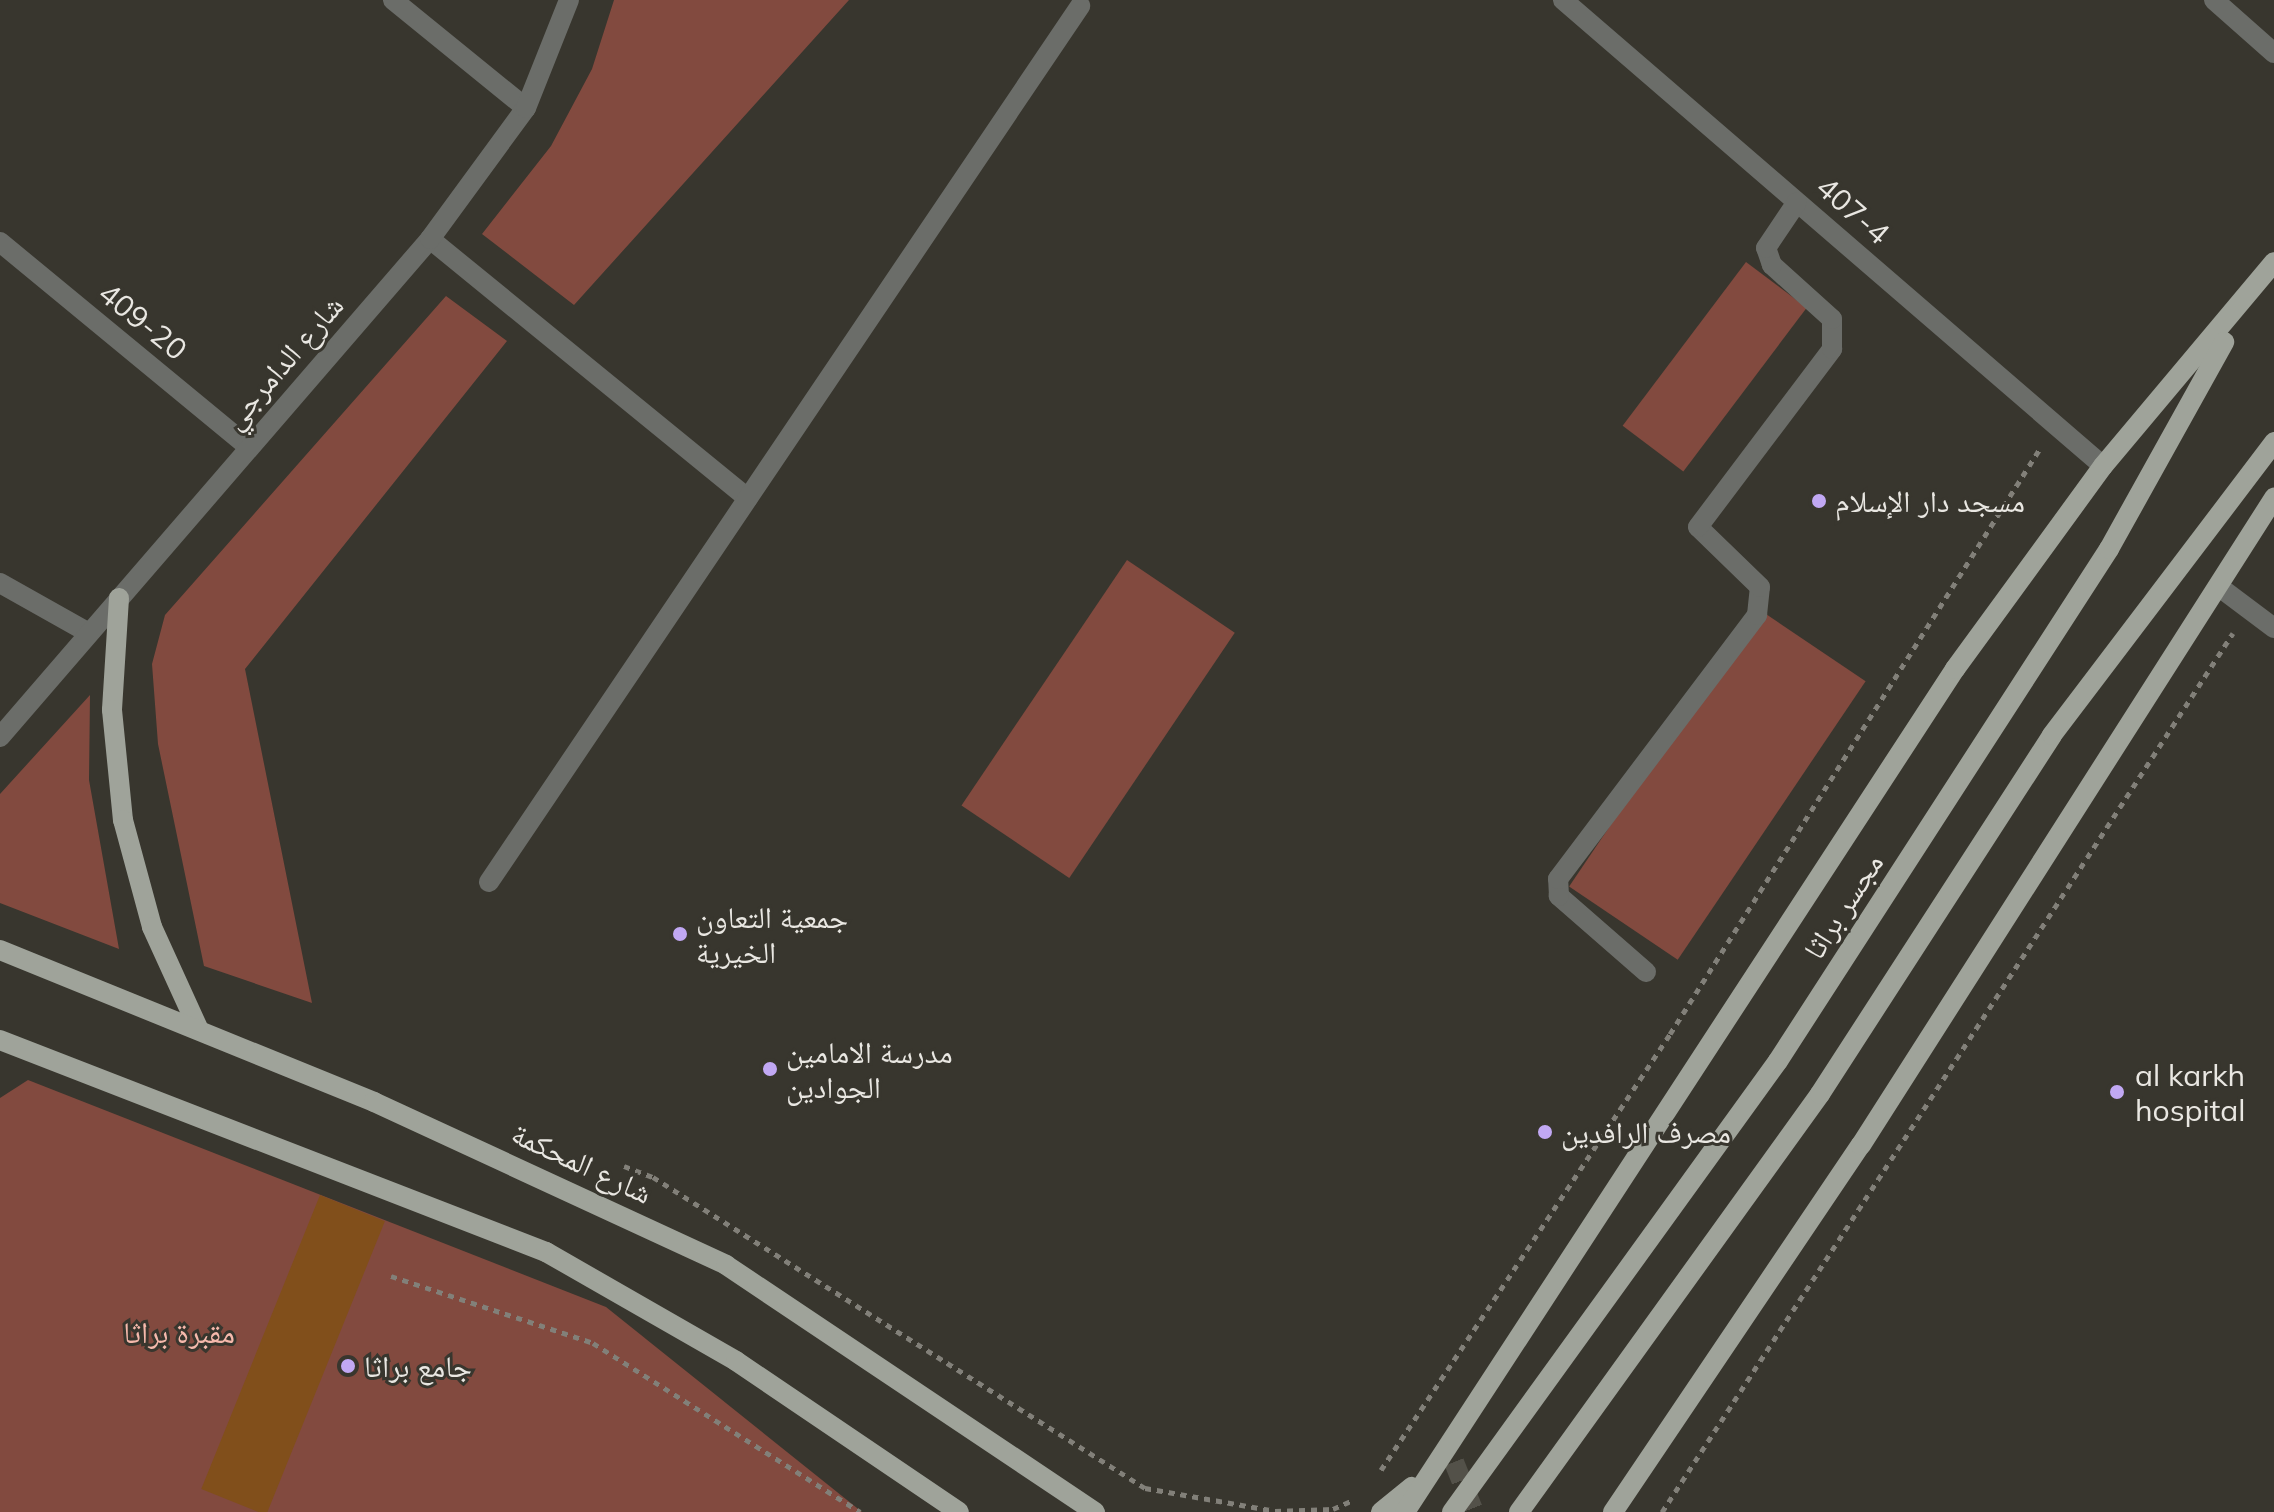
<!DOCTYPE html>
<html>
<head>
<meta charset="utf-8">
<style>
	body { margin:0 }
	#map { position:relative; width:2274px; height:1512px; overflow:hidden; background:#38362e; font-family:Mulish,"Noto Naskh Arabic",sans-serif }
	div>[style] { position:absolute }
	.green>* { inset:0; background:#824a3f; transform-origin:0 0 }
	.building>* { inset:0; background:#814f1b; transform-origin:0 0 }
	.major-tunnel>* { height:20px; margin-top:-10px; transform-origin:0; background:repeating-linear-gradient(90deg,#535149 0 20px,transparent 0 30px) }
	.path>* { height:5px; margin-top:-2.5px; transform-origin:0; background:repeating-linear-gradient(90deg,#828079 0 6px,transparent 0 12px) }
	.minor>* { height:20px; margin:-10px; padding:0 10px; transform-origin:10px; border-radius:10px; background:#6b6d69 }
	.major>* { height:20px; margin:-10px; padding:0 10px; transform-origin:10px; border-radius:10px; background:#9fa39a }
	.dots>* { width:22px; height:22px; translate:-50% -50%; box-sizing:border-box; border:4px solid #38362e; border-radius:50% }
	span { translate:-50% -50%; white-space:nowrap; text-align:center; line-height:1.15; -webkit-text-stroke:6px #38362e; paint-order:stroke }
	.street-label { font-size:30px; color:#e9e7e2 }
	.poi-label { font-size:30px; color:#e9e7e2 }
	.left { translate:0 -50%; text-align:left }
	.park-label { font-size:30px; color:#f6b9ac }
</style>
</head>
<body>
<div id="map">
	<div class="green">
		<div style="clip-path:polygon(614px 0,849px 0,574px 305px,482px 234px,551px 146px,592px 69px)"></div>
		<div style="left:1746px;top:262px;width:76px;height:205px;rotate:37deg"></div>
		<div style="clip-path:polygon(446px 296px,507px 341px,245px 669px,312px 1003px,204px 966px,158px 744px,152px 664px,165px 615px)"></div>
		<div style="left:1127px;top:560px;width:130px;height:296px;rotate:34deg"></div>
		<div style="left:1757px;top:608px;width:131px;height:336px;rotate:34deg"></div>
		<div style="clip-path:polygon(90px 695px,89px 780px,119px 949px,0 903px,0 794px)"></div>
		<div style="clip-path:polygon(28px 1080px,606px 1307px,862px 1512px,0 1512px,0 1098px)"></div>
	</div>
	<div class="building">
		<div style="left:320px;top:1195px;width:70px;height:317px;rotate:22deg"></div>
	</div>
	<div class="major-tunnel">
		<div style="left:1454px;top:1462px;width:54px;rotate:68.2deg"></div>
	</div>
	<div class="path">
		<div style="left:624px;top:1166px;width:31px;rotate:21deg"></div>
		<div style="left:653px;top:1177px;width:582px;rotate:32.3deg"></div>
		<div style="left:1145px;top:1488px;width:132px;rotate:10deg"></div>
		<div style="left:1275px;top:1511px;width:58px;rotate:-2deg"></div>
		<div style="left:1333px;top:1509px;width:22px;rotate:-24deg"></div>
		<div style="left:391px;top:1276px;width:213px;rotate:18.3deg"></div>
		<div style="left:593px;top:1343px;width:316px;rotate:32.3deg"></div>
		<div style="left:1381px;top:1470px;width:523px;rotate:-56.46deg"></div>
		<div style="left:1670px;top:1034px;width:691px;rotate:-57.71deg"></div>
		<div style="left:1662px;top:1512px;width:1048px;rotate:-56.99deg"></div>
	</div>
	<div class="minor">
		<div style="left:393px;top:0;width:171px;rotate:39.1deg"></div>
		<div style="left:1563px;top:0;width:713px;rotate:40.79deg"></div>
		<div style="left:2214px;top:0;width:80px;rotate:41.5deg"></div>
		<div style="left:430px;top:239px;width:410px;rotate:39.2deg"></div>
		<div style="left:0;top:242px;width:323px;rotate:39.5deg"></div>
		<div style="left:0;top:583px;width:102px;rotate:29.3deg"></div>
		<div style="left:2222px;top:589px;width:65px;rotate:36.9deg"></div>
		<div style="left:0;top:737px;width:658px;rotate:-49.19deg"></div>
		<div style="left:430px;top:239px;width:162px;rotate:-53.8deg"></div>
		<div style="left:526px;top:108px;width:116px;rotate:-68.3deg"></div>
		<div style="left:489px;top:882px;width:1057px;rotate:-55.99deg"></div>
		<div style="left:1646px;top:972px;width:116px;rotate:-138.9deg"></div>
		<div style="left:1559px;top:896px;width:17px;rotate:-93deg"></div>
		<div style="left:1558px;top:879px;width:331px;rotate:-53deg"></div>
		<div style="left:1757px;top:615px;width:28px;rotate:-84deg"></div>
		<div style="left:1760px;top:587px;width:86px;rotate:-135.9deg"></div>
		<div style="left:1698px;top:527px;width:223px;rotate:-53deg"></div>
		<div style="left:1832px;top:349px;width:30px;rotate:-90deg"></div>
		<div style="left:1832px;top:319px;width:81px;rotate:-138deg"></div>
		<div style="left:1772px;top:265px;width:18px;rotate:-109deg"></div>
		<div style="left:1766px;top:248px;width:55px;rotate:-56deg"></div>
	</div>
	<div class="major">
		<div style="left:119px;top:598px;width:112px;rotate:93.6deg"></div>
		<div style="left:112px;top:710px;width:111px;rotate:84.3deg"></div>
		<div style="left:123px;top:820px;width:111px;rotate:74.8deg"></div>
		<div style="left:152px;top:927px;width:111px;rotate:65.5deg"></div>
		<div style="left:0;top:950px;width:404px;rotate:22.1deg"></div>
		<div style="left:374px;top:1102px;width:388px;rotate:24.8deg"></div>
		<div style="left:726px;top:1265px;width:444px;rotate:33.8deg"></div>
		<div style="left:0;top:1040px;width:586px;rotate:21.22deg"></div>
		<div style="left:546px;top:1252px;width:219px;rotate:29.8deg"></div>
		<div style="left:736px;top:1361px;width:269px;rotate:34.1deg"></div>
		<div style="left:1381px;top:1512px;width:40px;rotate:-39deg"></div>
		<div style="left:1405px;top:1512px;width:1007px;rotate:-56.88deg"></div>
		<div style="left:1955px;top:669px;width:251px;rotate:-53.9deg"></div>
		<div style="left:2103px;top:466px;width:266px;rotate:-50deg"></div>
		<div style="left:1452px;top:1512px;width:556px;rotate:-54.14deg"></div>
		<div style="left:1778px;top:1061px;width:610px;rotate:-57.12deg"></div>
		<div style="left:2109px;top:549px;width:237px;rotate:-60.9deg"></div>
		<div style="left:1519px;top:1512px;width:515px;rotate:-54.24deg"></div>
		<div style="left:1820px;top:1094px;width:427px;rotate:-57.1deg"></div>
		<div style="left:2052px;top:735px;width:368px;rotate:-52.8deg"></div>
		<div style="left:1613px;top:1512px;width:443px;rotate:-56deg"></div>
		<div style="left:1861px;top:1145px;width:768px;rotate:-57.45deg"></div>
	</div>
	<div class="dots">
		<div style="left:1819px;top:501px;background:#c1a8f3"></div>
		<div style="left:680px;top:934px;background:#c1a8f3"></div>
		<div style="left:770px;top:1069px;background:#c1a8f3"></div>
		<div style="left:2117px;top:1092px;background:#c1a8f3"></div>
		<div style="left:1545px;top:1132px;background:#c1a8f3"></div>
		<div style="left:348px;top:1366px;background:#c1a8f3"></div>
	</div>
	<div class="street-label">
		<span style="left:1853px;top:210px;rotate:41deg">407-4</span>
		<span style="left:143px;top:321px;rotate:39deg">409-20</span>
		<span style="left:283px;top:362px;rotate:-49deg">شارع الدامرجي</span>
		<span style="left:1843px;top:906px;rotate:-57deg">مجسر براثا</span>
		<span style="left:582px;top:1163px;rotate:25deg">شارع المحكمة</span>
	</div>
	<div class="poi-label">
		<span class="left" style="left:1835px;top:501px">مسجد دار الإسلام</span>
		<span class="left" style="left:696px;top:934px">جمعية التعاون<br>الخيرية</span>
		<span class="left" style="left:786px;top:1069px">مدرسة الامامين<br>الجوادين</span>
		<span class="left" style="left:2135px;top:1092px">al karkh<br>hospital</span>
		<span class="left" style="left:1561px;top:1132px">مصرف الرافدين</span>
		<span class="left" style="left:364px;top:1366px">جامع براثا</span>
	</div>
	<div class="park-label">
		<span style="left:179px;top:1332px">مقبرة براثا</span>
	</div>
</div>
</body>
</html>
